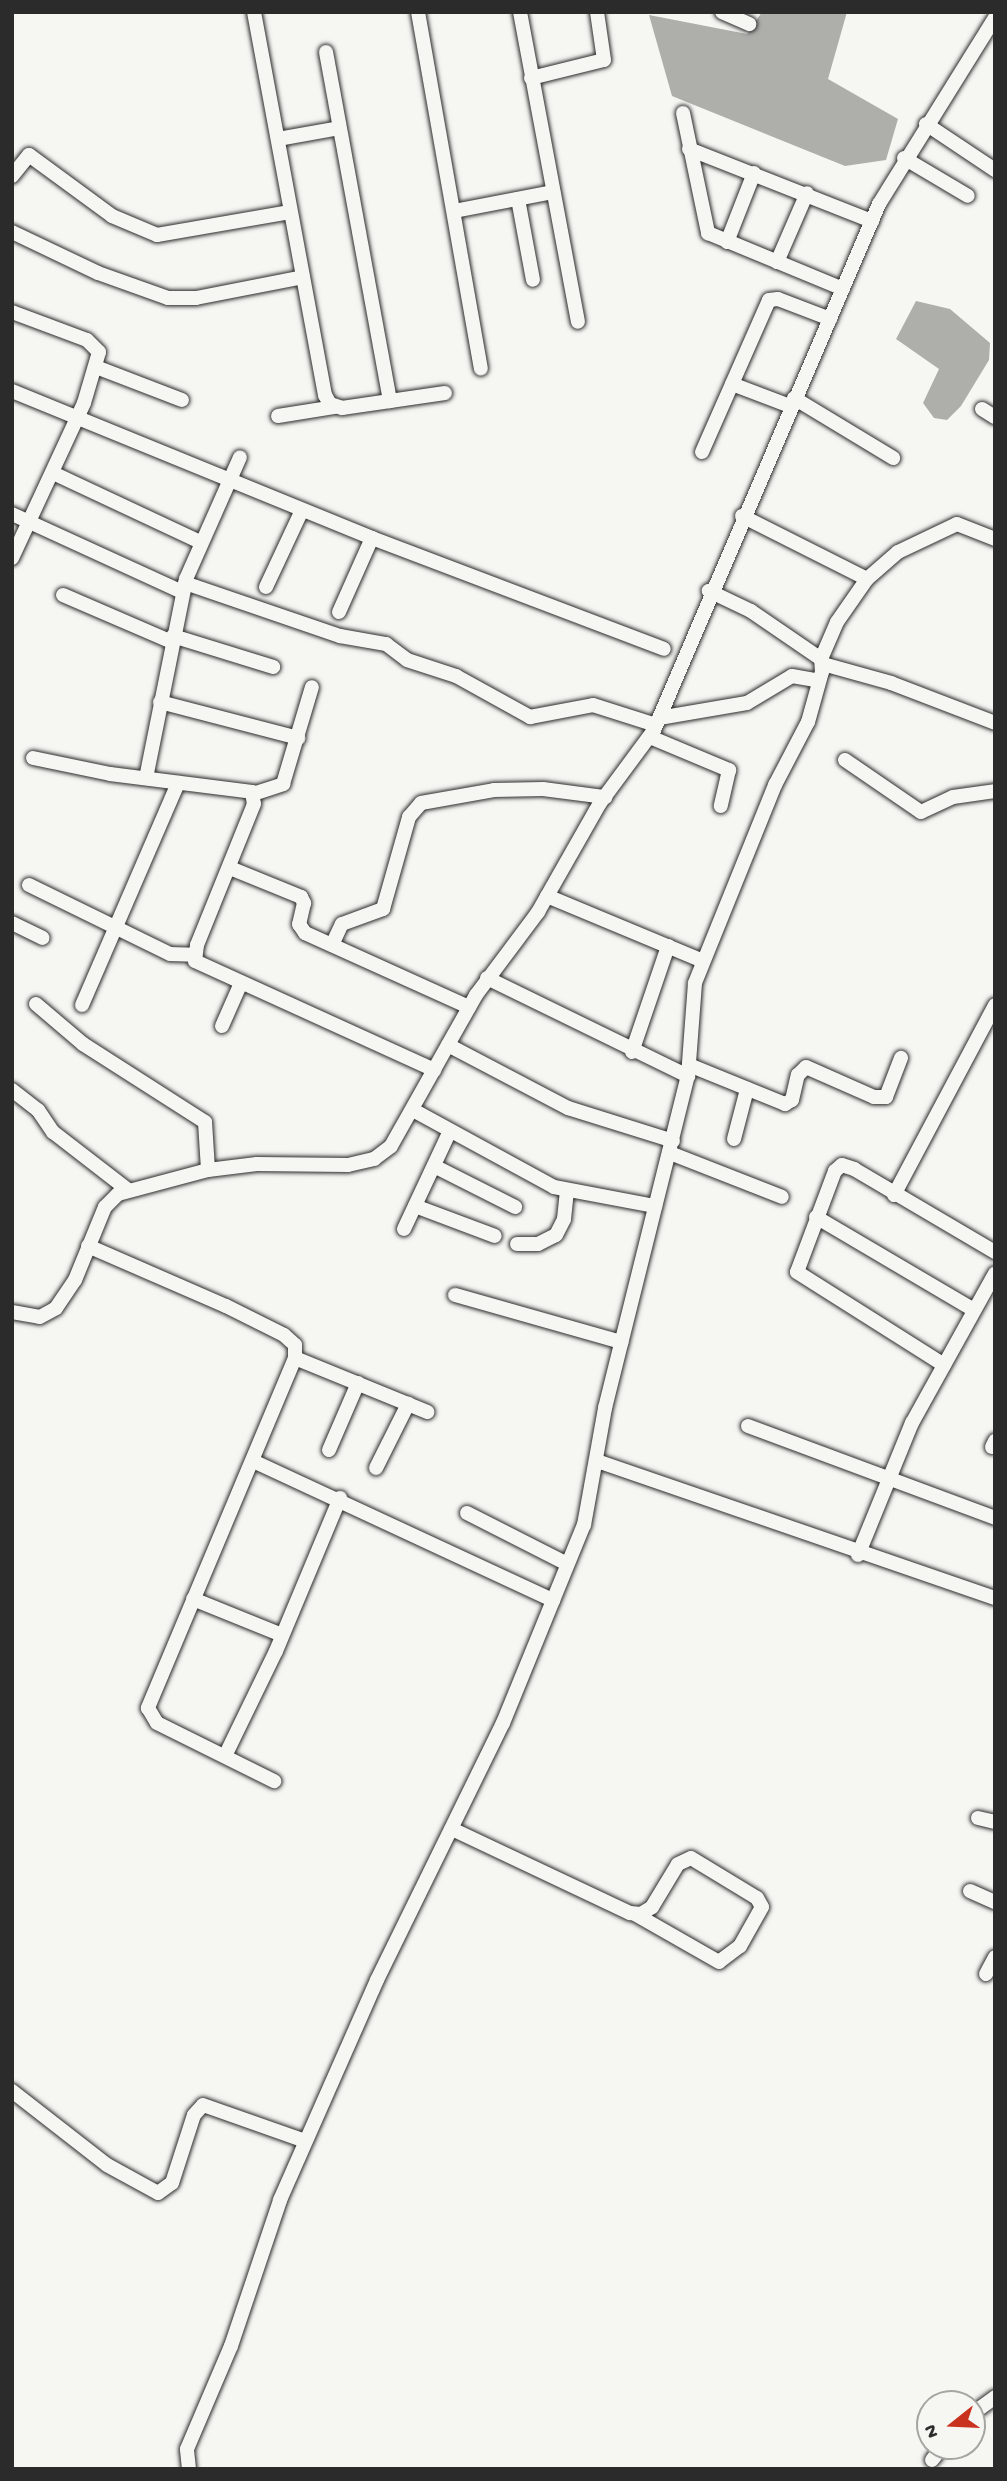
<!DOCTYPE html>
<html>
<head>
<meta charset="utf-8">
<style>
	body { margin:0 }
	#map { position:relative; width:1007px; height:2481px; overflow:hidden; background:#f6f6f2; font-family:"Gochi Hand",sans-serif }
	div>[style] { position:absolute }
	.water>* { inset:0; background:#aeaeab }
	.roads { filter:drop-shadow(0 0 2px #2b2b2b) drop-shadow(0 0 2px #2b2b2b) }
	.minor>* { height:14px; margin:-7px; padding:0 7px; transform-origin:7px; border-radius:7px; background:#f6f6f2 }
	span { translate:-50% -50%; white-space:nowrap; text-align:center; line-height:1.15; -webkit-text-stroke:5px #f6f6f2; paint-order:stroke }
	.frame { position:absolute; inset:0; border:14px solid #2b2b2b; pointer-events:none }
	.north { position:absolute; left:916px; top:2390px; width:70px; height:70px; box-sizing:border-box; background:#f6f6f2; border:2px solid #a5a5a2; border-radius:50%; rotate:252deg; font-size:19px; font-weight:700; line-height:28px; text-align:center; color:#2b2b2b }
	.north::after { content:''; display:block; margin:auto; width:24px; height:32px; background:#c8321e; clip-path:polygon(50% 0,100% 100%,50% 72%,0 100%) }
</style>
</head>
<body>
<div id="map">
	<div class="water">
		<div style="clip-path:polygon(762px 12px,847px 12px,828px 79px,898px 119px,886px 160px,845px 166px,672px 96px,649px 15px,747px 34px)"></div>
		<div style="clip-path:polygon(916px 301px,950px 309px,990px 343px,989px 360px,961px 406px,947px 420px,934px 418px,923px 403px,939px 369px,896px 339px)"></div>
	</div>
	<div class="roads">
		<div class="minor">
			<div style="left:254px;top:12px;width:390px;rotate:79.5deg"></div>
			<div style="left:325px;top:395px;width:10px;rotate:61deg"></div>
			<div style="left:330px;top:404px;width:13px;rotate:18deg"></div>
			<div style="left:342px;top:408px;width:104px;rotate:-8.3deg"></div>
			<div style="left:418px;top:12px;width:362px;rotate:80deg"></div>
			<div style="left:520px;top:12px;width:315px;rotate:79.4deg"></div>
			<div style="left:722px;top:12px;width:30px;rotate:24deg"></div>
			<div style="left:326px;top:52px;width:355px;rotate:79.6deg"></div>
			<div style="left:531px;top:78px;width:75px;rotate:-13.9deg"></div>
			<div style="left:604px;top:60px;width:49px;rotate:-98.3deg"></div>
			<div style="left:683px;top:113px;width:123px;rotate:78.2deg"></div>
			<div style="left:708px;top:233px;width:146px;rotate:22.5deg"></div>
			<div style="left:926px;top:124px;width:83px;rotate:33.7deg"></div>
			<div style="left:278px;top:139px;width:62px;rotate:-10.2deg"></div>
			<div style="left:689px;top:149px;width:197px;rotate:21.5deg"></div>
			<div style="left:904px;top:158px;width:74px;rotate:30.7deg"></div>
			<div style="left:12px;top:176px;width:27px;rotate:-51deg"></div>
			<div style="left:29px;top:155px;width:103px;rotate:36.3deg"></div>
			<div style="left:112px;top:216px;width:49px;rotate:22.9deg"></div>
			<div style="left:157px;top:235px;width:135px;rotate:-9.8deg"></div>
			<div style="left:518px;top:199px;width:82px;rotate:79.5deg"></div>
			<div style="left:454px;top:211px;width:101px;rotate:-10.9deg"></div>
			<div style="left:12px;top:232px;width:95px;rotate:25.5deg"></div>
			<div style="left:98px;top:273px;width:74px;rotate:19.7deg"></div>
			<div style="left:168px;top:298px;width:28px"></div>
			<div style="left:196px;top:298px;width:109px;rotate:-11.1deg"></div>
			<div style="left:727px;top:242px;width:74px;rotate:-68.6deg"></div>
			<div style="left:777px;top:262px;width:75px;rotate:-66.5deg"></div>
			<div style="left:12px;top:312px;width:80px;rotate:20.5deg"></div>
			<div style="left:87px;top:340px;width:17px;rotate:45deg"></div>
			<div style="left:99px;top:352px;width:53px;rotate:106.4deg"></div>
			<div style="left:84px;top:403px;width:171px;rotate:114.9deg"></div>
			<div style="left:96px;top:367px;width:92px;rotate:21deg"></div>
			<div style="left:732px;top:384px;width:62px;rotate:20.8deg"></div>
			<div style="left:12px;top:391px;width:389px;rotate:22.2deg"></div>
			<div style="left:372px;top:538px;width:312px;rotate:20.8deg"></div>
			<div style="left:794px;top:398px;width:116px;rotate:31.2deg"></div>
			<div style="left:982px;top:409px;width:15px;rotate:32deg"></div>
			<div style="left:278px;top:416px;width:58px;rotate:-9deg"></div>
			<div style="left:702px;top:452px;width:166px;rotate:-66.2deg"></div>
			<div style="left:769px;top:300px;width:9px;rotate:-6deg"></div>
			<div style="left:778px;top:299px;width:56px;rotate:21deg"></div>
			<div style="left:53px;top:473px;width:162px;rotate:25.1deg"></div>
			<div style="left:12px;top:514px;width:187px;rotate:24.6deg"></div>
			<div style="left:742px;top:516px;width:140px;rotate:26.7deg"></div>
			<div style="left:185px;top:583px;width:164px;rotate:18.9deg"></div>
			<div style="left:340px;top:636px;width:47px;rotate:9.9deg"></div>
			<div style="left:386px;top:644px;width:26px;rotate:37deg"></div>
			<div style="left:407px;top:660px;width:52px;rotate:18.1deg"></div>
			<div style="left:456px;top:676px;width:85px;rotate:29deg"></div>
			<div style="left:530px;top:717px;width:64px;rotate:-10.8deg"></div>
			<div style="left:593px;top:705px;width:66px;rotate:17.6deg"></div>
			<div style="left:266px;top:587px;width:85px;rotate:-64.9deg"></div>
			<div style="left:63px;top:595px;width:119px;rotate:23.3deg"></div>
			<div style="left:339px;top:612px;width:81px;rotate:-66deg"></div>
			<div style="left:173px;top:636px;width:105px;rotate:17.2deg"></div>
			<div style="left:821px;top:659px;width:40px;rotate:-66.6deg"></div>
			<div style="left:837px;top:622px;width:52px;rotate:-55.1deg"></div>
			<div style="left:867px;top:579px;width:41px;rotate:-41.1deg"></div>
			<div style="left:898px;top:552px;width:65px;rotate:-25.4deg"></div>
			<div style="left:957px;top:524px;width:41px;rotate:21.5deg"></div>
			<div style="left:823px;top:664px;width:71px;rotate:15.6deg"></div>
			<div style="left:891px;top:683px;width:111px;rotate:21deg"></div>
			<div style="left:160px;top:702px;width:143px;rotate:14.6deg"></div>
			<div style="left:659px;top:718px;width:89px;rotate:-9.7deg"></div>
			<div style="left:747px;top:703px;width:52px;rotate:-31deg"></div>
			<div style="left:792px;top:676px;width:27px;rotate:10deg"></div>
			<div style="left:650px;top:737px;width:86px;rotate:22.7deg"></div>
			<div style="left:729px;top:770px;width:37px;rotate:103deg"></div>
			<div style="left:33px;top:758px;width:79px;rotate:11.7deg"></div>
			<div style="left:110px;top:774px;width:143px;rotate:7.2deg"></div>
			<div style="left:252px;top:792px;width:12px;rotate:81deg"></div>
			<div style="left:254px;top:804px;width:152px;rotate:112deg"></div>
			<div style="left:197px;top:945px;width:16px;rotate:97deg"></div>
			<div style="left:195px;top:961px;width:263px;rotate:24.5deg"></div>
			<div style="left:845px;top:760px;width:92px;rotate:34.4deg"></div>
			<div style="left:921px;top:812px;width:35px;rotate:-25deg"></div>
			<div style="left:953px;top:797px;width:42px;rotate:-8.1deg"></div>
			<div style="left:146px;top:778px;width:203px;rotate:-78.6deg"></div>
			<div style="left:186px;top:579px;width:133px;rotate:-66.1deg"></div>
			<div style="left:253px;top:794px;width:32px;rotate:-18deg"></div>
			<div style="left:283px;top:784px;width:101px;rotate:-73.4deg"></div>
			<div style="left:230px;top:868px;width:77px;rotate:22.2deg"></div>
			<div style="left:301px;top:897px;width:7px;rotate:63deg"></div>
			<div style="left:304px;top:903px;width:22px;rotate:103deg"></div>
			<div style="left:299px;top:924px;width:11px;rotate:56deg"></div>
			<div style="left:305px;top:933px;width:180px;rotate:24.3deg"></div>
			<div style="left:29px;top:885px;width:157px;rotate:26.1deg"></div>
			<div style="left:170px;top:954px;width:24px;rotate:2deg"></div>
			<div style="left:547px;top:896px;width:169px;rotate:22.6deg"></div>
			<div style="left:12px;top:923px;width:34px;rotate:26deg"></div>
			<div style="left:332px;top:945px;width:23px;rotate:-65deg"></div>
			<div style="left:342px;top:924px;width:44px;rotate:-20.1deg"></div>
			<div style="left:383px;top:909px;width:96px;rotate:-74.2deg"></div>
			<div style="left:409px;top:817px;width:18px;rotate:-49deg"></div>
			<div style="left:421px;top:803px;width:74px;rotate:-10.1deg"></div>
			<div style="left:494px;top:790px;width:49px;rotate:-1.2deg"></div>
			<div style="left:543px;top:789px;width:63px;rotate:7.4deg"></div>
			<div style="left:487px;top:978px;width:224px;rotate:26deg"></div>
			<div style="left:36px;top:1004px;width:62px;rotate:40.4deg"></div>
			<div style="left:83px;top:1044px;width:145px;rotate:32.6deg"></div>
			<div style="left:205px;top:1122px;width:48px;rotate:86.4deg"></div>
			<div style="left:82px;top:1005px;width:242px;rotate:-66.6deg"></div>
			<div style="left:222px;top:1026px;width:47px;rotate:-66.2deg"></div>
			<div style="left:448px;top:1045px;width:136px;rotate:27.7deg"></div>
			<div style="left:568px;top:1108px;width:110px;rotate:17.4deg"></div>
			<div style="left:632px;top:1052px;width:112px;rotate:-71.2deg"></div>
			<div style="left:689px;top:1065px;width:104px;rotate:22.1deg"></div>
			<div style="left:785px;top:1104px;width:8px;rotate:-30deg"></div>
			<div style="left:792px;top:1100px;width:26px;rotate:-77deg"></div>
			<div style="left:798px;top:1075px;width:11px;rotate:-45deg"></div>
			<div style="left:806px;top:1067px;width:74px;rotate:23.8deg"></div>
			<div style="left:874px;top:1097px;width:12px"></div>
			<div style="left:886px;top:1097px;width:42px;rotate:-69deg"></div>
			<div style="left:12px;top:1090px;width:33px;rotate:38deg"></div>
			<div style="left:38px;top:1110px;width:27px;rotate:56deg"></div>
			<div style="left:53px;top:1132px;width:95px;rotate:37.7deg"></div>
			<div style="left:413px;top:1110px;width:161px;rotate:28.6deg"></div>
			<div style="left:554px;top:1187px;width:103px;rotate:10.7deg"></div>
			<div style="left:734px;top:1139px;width:52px;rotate:-75.4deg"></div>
			<div style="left:670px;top:1153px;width:120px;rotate:21.4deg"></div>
			<div style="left:434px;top:1166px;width:91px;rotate:26.8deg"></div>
			<div style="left:894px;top:1195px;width:215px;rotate:-62deg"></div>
			<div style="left:415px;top:1206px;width:85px;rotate:20.6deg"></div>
			<div style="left:816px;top:1217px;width:183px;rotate:30.5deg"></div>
			<div style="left:404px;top:1229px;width:108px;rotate:-64.9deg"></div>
			<div style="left:517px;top:1244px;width:21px"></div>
			<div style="left:538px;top:1244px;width:20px;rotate:-27deg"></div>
			<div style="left:556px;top:1235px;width:18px;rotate:-63deg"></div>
			<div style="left:564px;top:1219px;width:29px;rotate:-84deg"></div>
			<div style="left:88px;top:1246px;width:150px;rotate:23.5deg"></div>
			<div style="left:226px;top:1306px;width:65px;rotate:26.6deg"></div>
			<div style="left:284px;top:1335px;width:15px;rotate:42deg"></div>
			<div style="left:295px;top:1345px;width:13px;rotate:90deg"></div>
			<div style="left:295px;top:1358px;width:380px;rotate:112.8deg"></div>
			<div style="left:148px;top:1708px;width:17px;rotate:59deg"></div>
			<div style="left:157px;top:1723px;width:131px;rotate:26.4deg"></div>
			<div style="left:455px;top:1295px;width:173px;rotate:15.8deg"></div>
			<div style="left:12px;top:1312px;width:28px;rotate:10deg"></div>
			<div style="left:40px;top:1317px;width:18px;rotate:-29deg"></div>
			<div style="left:56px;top:1308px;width:34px;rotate:-56deg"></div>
			<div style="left:75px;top:1280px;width:79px;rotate:-67.7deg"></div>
			<div style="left:105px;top:1207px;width:18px;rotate:-45deg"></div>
			<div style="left:118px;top:1194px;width:93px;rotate:-14.9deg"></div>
			<div style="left:208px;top:1170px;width:49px;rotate:-7deg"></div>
			<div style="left:257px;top:1164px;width:91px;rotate:0.6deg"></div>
			<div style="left:348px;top:1165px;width:27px;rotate:-13deg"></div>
			<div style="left:374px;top:1159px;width:21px;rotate:-37deg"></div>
			<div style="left:391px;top:1146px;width:173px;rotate:-60.6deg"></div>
			<div style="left:476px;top:995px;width:104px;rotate:-53.2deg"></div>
			<div style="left:538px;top:912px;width:125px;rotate:-60.4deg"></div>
			<div style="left:600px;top:803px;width:91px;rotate:-53.5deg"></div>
			<div style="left:654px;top:730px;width:572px;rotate:-66.84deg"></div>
			<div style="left:879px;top:204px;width:219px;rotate:-58.1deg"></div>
			<div style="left:295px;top:1358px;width:143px;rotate:22.2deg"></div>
			<div style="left:944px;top:1365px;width:174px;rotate:-147.7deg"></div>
			<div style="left:797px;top:1272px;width:108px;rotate:-69.4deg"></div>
			<div style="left:835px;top:1171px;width:9px;rotate:-41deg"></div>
			<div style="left:842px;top:1165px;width:13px;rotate:18deg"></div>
			<div style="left:854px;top:1169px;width:164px;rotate:30.5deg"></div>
			<div style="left:748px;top:1426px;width:264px;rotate:20.4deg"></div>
			<div style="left:992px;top:1447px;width:7px;rotate:-63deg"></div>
			<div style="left:329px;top:1450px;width:73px;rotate:-66.6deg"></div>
			<div style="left:253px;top:1461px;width:331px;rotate:24.9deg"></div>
			<div style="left:597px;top:1461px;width:421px;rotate:19deg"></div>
			<div style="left:376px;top:1468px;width:72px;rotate:-63.4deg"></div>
			<div style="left:467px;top:1513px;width:112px;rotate:27deg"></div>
			<div style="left:858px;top:1555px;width:143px;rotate:-67.8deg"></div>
			<div style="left:912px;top:1423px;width:171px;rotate:-61deg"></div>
			<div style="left:193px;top:1599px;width:96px;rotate:22deg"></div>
			<div style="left:225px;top:1756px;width:117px;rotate:-64.1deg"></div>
			<div style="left:276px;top:1651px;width:166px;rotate:-67.3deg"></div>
			<div style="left:978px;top:1818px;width:17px;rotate:13deg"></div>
			<div style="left:452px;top:1829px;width:197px;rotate:25.3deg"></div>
			<div style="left:630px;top:1913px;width:11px;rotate:5deg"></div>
			<div style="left:641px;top:1914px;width:13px;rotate:-32deg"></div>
			<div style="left:652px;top:1907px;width:50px;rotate:-58.8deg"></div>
			<div style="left:678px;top:1864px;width:14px;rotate:-25deg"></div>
			<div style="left:691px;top:1858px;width:77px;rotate:31.2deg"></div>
			<div style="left:757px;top:1898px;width:10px;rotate:61deg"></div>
			<div style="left:762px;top:1907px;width:45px;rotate:119.4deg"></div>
			<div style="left:740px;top:1946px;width:26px;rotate:143deg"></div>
			<div style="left:719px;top:1962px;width:97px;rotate:-150.3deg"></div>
			<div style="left:970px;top:1891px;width:27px;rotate:24deg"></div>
			<div style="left:986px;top:1974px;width:19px;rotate:-62deg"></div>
			<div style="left:12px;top:2091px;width:120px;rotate:37.9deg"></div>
			<div style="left:107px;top:2165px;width:58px;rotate:28.8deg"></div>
			<div style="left:158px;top:2193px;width:17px;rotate:-36deg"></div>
			<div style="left:172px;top:2183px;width:71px;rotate:-72.1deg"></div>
			<div style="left:194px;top:2115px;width:13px;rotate:-48deg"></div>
			<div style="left:203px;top:2105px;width:108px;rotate:19.4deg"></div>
			<div style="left:972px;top:2414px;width:29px;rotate:-36deg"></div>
			<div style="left:932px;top:2460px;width:18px;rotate:-52deg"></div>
			<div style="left:189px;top:2469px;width:20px;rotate:-96deg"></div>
			<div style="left:187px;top:2449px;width:112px;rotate:-66.9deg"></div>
			<div style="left:231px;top:2346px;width:154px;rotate:-71.4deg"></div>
			<div style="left:280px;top:2200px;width:240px;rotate:-66.2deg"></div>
			<div style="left:377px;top:1980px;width:286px;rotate:-63.9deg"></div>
			<div style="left:503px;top:1723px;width:214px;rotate:-67.8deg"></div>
			<div style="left:584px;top:1525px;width:119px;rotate:-79.8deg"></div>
			<div style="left:605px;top:1408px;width:342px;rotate:-76deg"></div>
			<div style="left:688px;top:1076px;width:93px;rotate:-85.7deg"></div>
			<div style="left:695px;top:983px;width:214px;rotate:-68deg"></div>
			<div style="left:775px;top:785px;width:71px;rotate:-62.4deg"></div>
			<div style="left:808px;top:722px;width:52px;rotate:-74.4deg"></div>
			<div style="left:822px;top:672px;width:13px;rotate:-94deg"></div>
			<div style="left:821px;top:659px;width:85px;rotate:-145.6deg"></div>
			<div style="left:751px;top:611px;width:47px;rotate:-154.5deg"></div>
		</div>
	</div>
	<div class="frame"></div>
	<div class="north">N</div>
</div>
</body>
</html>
